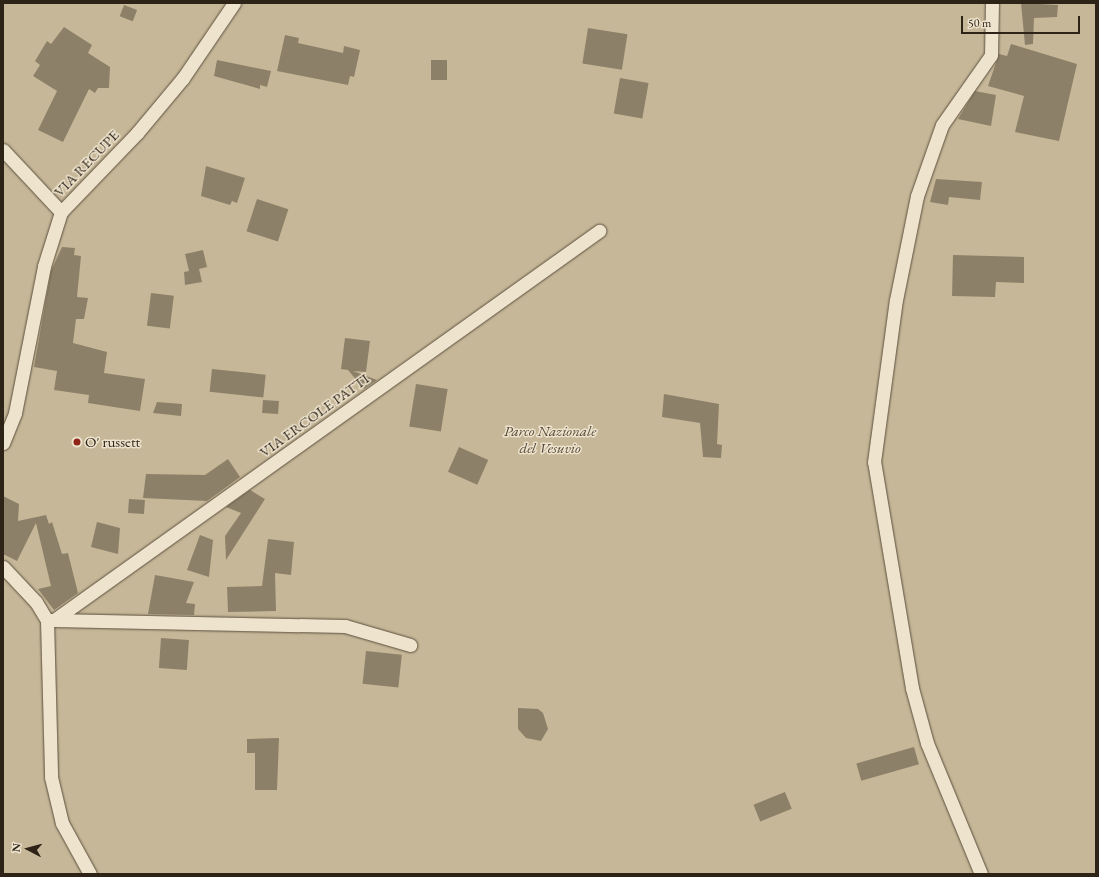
<!DOCTYPE html>
<html>
<head>
<meta charset="utf-8">
<style>
	body { margin:0 }
	#map { position:relative; width:1099px; height:877px; overflow:hidden; background:#e5d5b3; font-family:"EB Garamond",serif }
	div>[style] { position:absolute }
	.green>* { inset:0; background:#c6b798; transform-origin:0 0 }
	.building>* { inset:0; background:#8d8068; transform-origin:0 0 }
	.roads { filter:drop-shadow(0 0 1px #5c503e) drop-shadow(0 0 1px #5c503e) }
	.minor>* { height:13px; margin:-6.5px; padding:0 6.5px; transform-origin:6.5px; border-radius:6.5px; background:#eee4ce }
	.dots>* { width:11px; height:11px; translate:-50% -50%; box-sizing:border-box; border:2px solid #eee4ce; border-radius:50% }
	span { translate:-50% -50%; white-space:nowrap; text-align:center; line-height:1.15; -webkit-text-stroke:3px #eee4ce; paint-order:stroke }
	.street-label { font-size:15px; color:#2e2317 }
	.park-label { font-size:15px; color:#544837; font-style:italic }
	.poi-label { font-size:15px; color:#2e2317 }
	.left { translate:0 -50%; text-align:left }
	.frame { position:absolute; inset:0; border:4px solid #2e2317; pointer-events:none }
	.north { position:absolute; left:8px; top:829px; width:40px; height:40px; -webkit-text-stroke:3px #eee4ce; paint-order:stroke; rotate:276deg; font-size:11px; font-weight:700; line-height:16px; text-align:center; color:#2e2317 }
	.north::after { content:''; display:block; margin:auto; width:14px; height:18px; background:#2e2317; clip-path:polygon(50% 0,100% 100%,50% 72%,0 100%) }
	.scale { position:absolute; left:961px; top:16px; width:119px; height:18px; box-sizing:border-box; border:2px solid #2e2317; border-top:0; padding-left:5px; font-size:12px; line-height:14px; white-space:nowrap; color:#2e2317; -webkit-text-stroke:3px #eee4ce; paint-order:stroke }
</style>
</head>
<body>
<div id="map">
	<div class="green">
		<div style="left:3px;top:3px;width:1093px;height:871px"></div>
	</div>
	<div class="building">
		<div style="clip-path:polygon(1021px 3px,1058px 5px,1057px 17px,1034px 18px,1033px 44px,1025px 45px)"></div>
		<div style="left:124px;top:5px;width:14px;height:12px;rotate:21deg"></div>
		<div style="clip-path:polygon(64px 27px,92px 45px,88px 53px,110px 67px,109px 88px,98px 88px,95px 93px,89px 89px,63px 142px,38px 130px,57px 91px,33px 76px,40px 65px,35px 61px,47px 41px,51px 44px)"></div>
		<div style="left:588px;top:28px;width:40px;height:36px;rotate:9deg"></div>
		<div style="clip-path:polygon(285px 35px,299px 38px,298px 43px,343px 53px,344px 46px,360px 50px,354px 77px,350px 76px,348px 85px,277px 71px)"></div>
		<div style="clip-path:polygon(1011px 44px,1077px 64px,1059px 141px,1015px 132px,1024px 96px,988px 86px,999px 54px,1007px 56px)"></div>
		<div style="clip-path:polygon(217px 60px,271px 71px,267px 87px,260px 85px,260px 89px,214px 76px)"></div>
		<div style="left:431px;top:60px;width:16px;height:20px"></div>
		<div style="left:620px;top:78px;width:29px;height:36px;rotate:10deg"></div>
		<div style="clip-path:polygon(975px 91px,996px 95px,991px 126px,958px 119px)"></div>
		<div style="clip-path:polygon(206px 166px,245px 178px,237px 203px,232px 201px,230px 205px,201px 196px)"></div>
		<div style="clip-path:polygon(936px 179px,982px 182px,980px 200px,949px 197px,948px 205px,930px 202px)"></div>
		<div style="left:257px;top:199px;width:33px;height:34px;rotate:18deg"></div>
		<div style="clip-path:polygon(62px 247px,75px 248px,74px 255px,81px 256px,77px 297px,88px 298px,84px 319px,76px 319px,73px 343px,107px 352px,104px 373px,145px 379px,140px 411px,88px 403px,89px 395px,54px 390px,57px 371px,34px 367px,51px 271px)"></div>
		<div style="clip-path:polygon(203px 250px,207px 267px,199px 269px,202px 282px,185px 285px,184px 272px,189px 271px,185px 254px)"></div>
		<div style="clip-path:polygon(953px 255px,1024px 257px,1024px 283px,996px 282px,995px 297px,952px 296px)"></div>
		<div style="left:151px;top:293px;width:23px;height:33px;rotate:7deg"></div>
		<div style="clip-path:polygon(345px 338px,370px 341px,366px 372px,353px 371px,377px 380px,364px 389px,348px 370px,341px 369px)"></div>
		<div style="left:212px;top:369px;width:54px;height:23px;rotate:6deg"></div>
		<div style="left:416px;top:384px;width:32px;height:43px;rotate:9deg"></div>
		<div style="clip-path:polygon(664px 394px,719px 404px,717px 444px,722px 445px,721px 458px,703px 457px,700px 423px,662px 417px)"></div>
		<div style="left:263px;top:400px;width:16px;height:13px;rotate:4deg"></div>
		<div style="clip-path:polygon(157px 402px,182px 404px,181px 416px,153px 413px)"></div>
		<div style="left:459px;top:447px;width:32px;height:27px;rotate:24deg"></div>
		<div style="clip-path:polygon(228px 459px,240px 477px,207px 501px,143px 498px,146px 474px,205px 475px)"></div>
		<div style="clip-path:polygon(250px 490px,265px 499px,226px 560px,225px 536px,241px 513px,226px 507px)"></div>
		<div style="clip-path:polygon(3px 496px,19px 504px,18px 521px,46px 515px,49px 524px,52px 522px,62px 554px,68px 553px,78px 593px,54px 610px,38px 589px,51px 586px,36px 523px,17px 561px,3px 554px)"></div>
		<div style="left:129px;top:499px;width:16px;height:14px;rotate:4deg"></div>
		<div style="clip-path:polygon(97px 522px,120px 528px,118px 554px,91px 547px)"></div>
		<div style="clip-path:polygon(200px 535px,213px 540px,209px 577px,187px 570px)"></div>
		<div style="clip-path:polygon(268px 539px,294px 542px,291px 575px,275px 573px,276px 611px,228px 612px,227px 587px,262px 586px)"></div>
		<div style="clip-path:polygon(155px 575px,194px 582px,186px 603px,195px 604px,194px 615px,148px 614px)"></div>
		<div style="left:161px;top:638px;width:28px;height:30px;rotate:4deg"></div>
		<div style="left:366px;top:651px;width:36px;height:33px;rotate:6deg"></div>
		<div style="clip-path:polygon(518px 708px,538px 709px,543px 713px,548px 729px,541px 741px,526px 738px,518px 729px)"></div>
		<div style="clip-path:polygon(279px 738px,277px 790px,255px 790px,255px 753px,247px 753px,247px 739px)"></div>
		<div style="left:914px;top:747px;width:18px;height:60px;rotate:74deg"></div>
		<div style="left:785px;top:792px;width:18px;height:34px;rotate:68deg"></div>
	</div>
	<div class="roads">
		<div class="minor">
			<div style="left:3px;top:150px;width:85px;rotate:46.9deg"></div>
			<div style="left:3px;top:443px;width:32px;rotate:-68deg"></div>
			<div style="left:15px;top:413px;width:150px;rotate:-78.8deg"></div>
			<div style="left:44px;top:266px;width:57px;rotate:-72.5deg"></div>
			<div style="left:61px;top:212px;width:110px;rotate:-46.1deg"></div>
			<div style="left:137px;top:133px;width:72px;rotate:-50.1deg"></div>
			<div style="left:183px;top:78px;width:91px;rotate:-55.8deg"></div>
			<div style="left:3px;top:567px;width:48px;rotate:46.7deg"></div>
			<div style="left:36px;top:602px;width:21px;rotate:59deg"></div>
			<div style="left:47px;top:620px;width:157px;rotate:88.5deg"></div>
			<div style="left:51px;top:777px;width:47px;rotate:76.6deg"></div>
			<div style="left:62px;top:823px;width:58px;rotate:61.2deg"></div>
			<div style="left:47px;top:620px;width:7px"></div>
			<div style="left:54px;top:620px;width:670px;rotate:-35.52deg"></div>
			<div style="left:54px;top:620px;width:291px;rotate:1.2deg"></div>
			<div style="left:345px;top:626px;width:68px;rotate:16.3deg"></div>
			<div style="left:981px;top:874px;width:142px;rotate:-112.4deg"></div>
			<div style="left:927px;top:743px;width:57px;rotate:-105.3deg"></div>
			<div style="left:912px;top:688px;width:229px;rotate:-99.5deg"></div>
			<div style="left:874px;top:462px;width:163px;rotate:-82.3deg"></div>
			<div style="left:896px;top:300px;width:106px;rotate:-78.6deg"></div>
			<div style="left:917px;top:196px;width:75px;rotate:-70.6deg"></div>
			<div style="left:942px;top:125px;width:85px;rotate:-55deg"></div>
			<div style="left:991px;top:55px;width:52px;rotate:-88.9deg"></div>
		</div>
	</div>
	<div class="dots">
		<div style="left:77px;top:442px;background:#8f2418"></div>
	</div>
	<div class="street-label">
		<span style="left:86px;top:163px;rotate:-46deg">VIA RECUPE</span>
		<span style="left:314px;top:415px;rotate:-36deg">VIA ERCOLE PATTI</span>
	</div>
	<div class="park-label">
		<span style="left:550px;top:439px">Parco Nazionale<br>del Vesuvio</span>
	</div>
	<div class="poi-label">
		<span class="left" style="left:85px;top:442px">O' russett</span>
	</div>
	<div class="frame"></div>
	<div class="north">N</div>
	<div class="scale">50 m</div>
</div>
</body>
</html>
